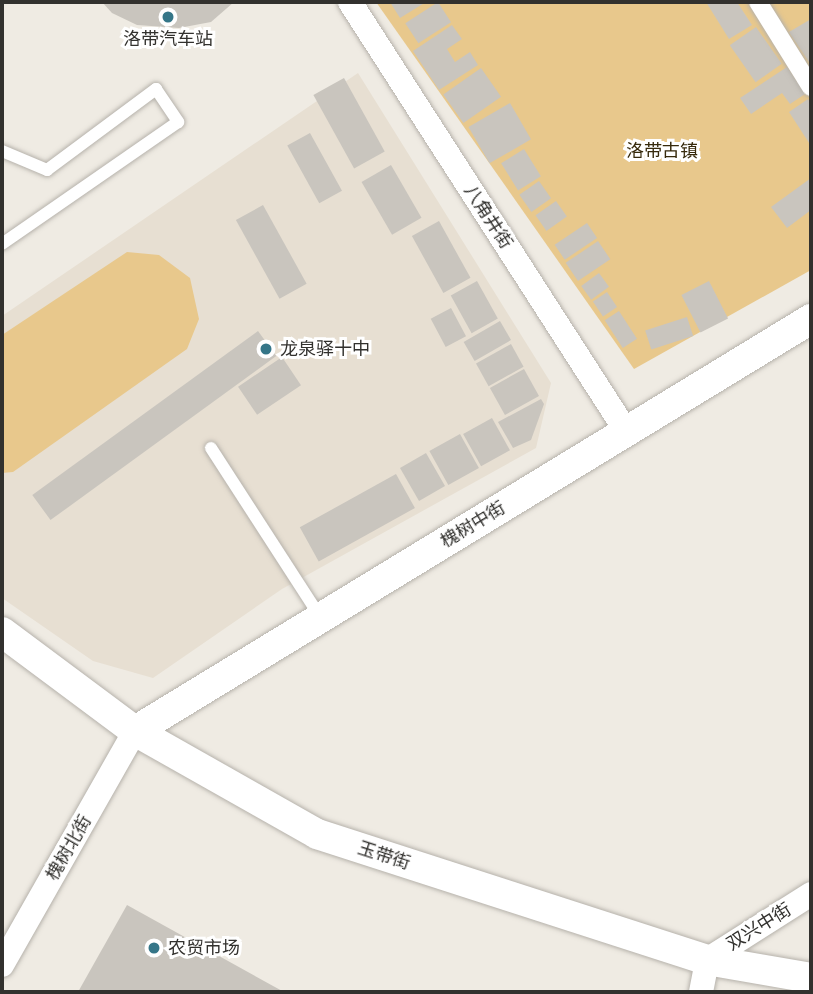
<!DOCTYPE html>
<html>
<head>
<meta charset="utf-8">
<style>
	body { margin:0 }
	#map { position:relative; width:813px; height:994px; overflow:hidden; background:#efebe3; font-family:"IBM Plex Sans","Noto Sans SC",sans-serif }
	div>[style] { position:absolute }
	.built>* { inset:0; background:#e7dfd2 }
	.green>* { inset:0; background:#e8c88c }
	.building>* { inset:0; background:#c9c5be; transform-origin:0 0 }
	.roads { filter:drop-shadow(0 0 2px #b6b2ab) drop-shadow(0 0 2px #b6b2ab) }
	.service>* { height:12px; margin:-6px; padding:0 6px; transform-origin:6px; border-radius:6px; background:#fff }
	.pedestrian>* { height:18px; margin:-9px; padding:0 9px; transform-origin:9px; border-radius:9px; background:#fff }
	.minor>* { height:24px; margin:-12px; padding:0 12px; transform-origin:12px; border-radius:12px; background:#fff }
	.tertiary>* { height:30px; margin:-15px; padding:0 15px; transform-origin:15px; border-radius:15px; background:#fff }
	.dots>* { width:19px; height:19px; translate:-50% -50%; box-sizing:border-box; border:4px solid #fff; border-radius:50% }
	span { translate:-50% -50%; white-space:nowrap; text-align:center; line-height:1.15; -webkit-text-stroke:6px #fff; paint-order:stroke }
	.poi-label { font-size:18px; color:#32312e }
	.left { translate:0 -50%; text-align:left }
	.park-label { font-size:18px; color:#36290b }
	.street-label { font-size:18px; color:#32312e }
	.frame { position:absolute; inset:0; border:4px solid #32312e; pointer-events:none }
</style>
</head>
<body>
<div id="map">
	<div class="built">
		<div style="clip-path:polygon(358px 73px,551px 383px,536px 448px,282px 589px,153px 678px,93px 661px,2px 598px,2px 316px)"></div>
	</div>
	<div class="green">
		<div style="clip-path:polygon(376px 2px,811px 2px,811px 270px,634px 369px)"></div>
		<div style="clip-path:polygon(127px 252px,159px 255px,190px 278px,199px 319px,187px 349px,13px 472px,2px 473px,2px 335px)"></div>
	</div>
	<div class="building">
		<div style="clip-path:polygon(102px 2px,234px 2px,211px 22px,179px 28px,137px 25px,112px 13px)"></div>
		<div style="clip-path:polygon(390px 2px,426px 2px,400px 18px)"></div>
		<div style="left:438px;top:2px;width:24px;height:39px;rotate:57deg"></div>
		<div style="clip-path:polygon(706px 2px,737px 2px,752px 25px,729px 39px)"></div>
		<div style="clip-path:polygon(811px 19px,811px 65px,789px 32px)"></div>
		<div style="clip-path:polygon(452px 25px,462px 39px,447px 49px,455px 62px,470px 52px,478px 65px,439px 90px,413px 51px)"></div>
		<div style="left:756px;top:27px;width:45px;height:32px;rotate:55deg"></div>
		<div style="clip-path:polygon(787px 67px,805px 94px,790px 104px,782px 93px,751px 114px,740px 98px)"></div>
		<div style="left:481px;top:68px;width:35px;height:46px;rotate:55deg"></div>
		<div style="left:344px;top:78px;width:84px;height:35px;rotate:61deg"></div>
		<div style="clip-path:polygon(808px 99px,811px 104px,811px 146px,789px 112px)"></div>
		<div style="left:510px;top:103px;width:42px;height:48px;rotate:60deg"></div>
		<div style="left:310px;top:133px;width:66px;height:26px;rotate:61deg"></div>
		<div style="left:524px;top:149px;width:32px;height:27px;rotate:58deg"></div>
		<div style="left:391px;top:165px;width:61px;height:34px;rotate:60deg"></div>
		<div style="clip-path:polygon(811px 178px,811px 210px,787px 228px,771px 207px)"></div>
		<div style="left:539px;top:181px;width:21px;height:24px;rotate:55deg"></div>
		<div style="left:556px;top:201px;width:19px;height:25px;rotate:55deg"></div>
		<div style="left:263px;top:205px;width:90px;height:31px;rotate:61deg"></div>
		<div style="left:439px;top:221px;width:65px;height:31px;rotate:61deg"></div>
		<div style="left:587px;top:223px;width:18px;height:39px;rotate:56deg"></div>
		<div style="left:598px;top:241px;width:22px;height:39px;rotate:56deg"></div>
		<div style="left:599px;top:273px;width:17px;height:22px;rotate:54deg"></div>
		<div style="left:477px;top:281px;width:43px;height:30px;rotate:61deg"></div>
		<div style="left:709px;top:281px;width:42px;height:31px;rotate:63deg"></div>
		<div style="left:607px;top:292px;width:18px;height:17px;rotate:56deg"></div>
		<div style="left:451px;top:308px;width:32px;height:23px;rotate:62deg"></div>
		<div style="left:619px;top:311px;width:33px;height:17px;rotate:57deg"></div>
		<div style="left:687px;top:317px;width:20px;height:44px;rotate:72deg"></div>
		<div style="left:500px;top:321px;width:22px;height:42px;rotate:60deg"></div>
		<div style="left:258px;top:331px;width:31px;height:279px;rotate:54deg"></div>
		<div style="left:511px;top:344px;width:26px;height:40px;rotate:61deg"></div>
		<div style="left:282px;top:357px;width:34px;height:53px;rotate:56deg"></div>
		<div style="left:524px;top:369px;width:31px;height:39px;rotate:61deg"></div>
		<div style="clip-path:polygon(541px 399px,544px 404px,531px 440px,513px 448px,498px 422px)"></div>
		<div style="left:492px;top:418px;width:37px;height:33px;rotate:61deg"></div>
		<div style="left:460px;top:434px;width:39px;height:35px;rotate:61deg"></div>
		<div style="left:426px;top:453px;width:38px;height:30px;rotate:60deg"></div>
		<div style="left:396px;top:474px;width:39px;height:110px;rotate:61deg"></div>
		<div style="clip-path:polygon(127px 905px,284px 992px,78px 992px)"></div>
	</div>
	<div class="roads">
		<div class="service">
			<div style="left:2px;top:151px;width:49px;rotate:22.9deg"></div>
			<div style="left:47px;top:170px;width:136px;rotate:-36.6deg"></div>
			<div style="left:156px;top:89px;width:40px;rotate:56deg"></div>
			<div style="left:178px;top:122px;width:214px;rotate:145.3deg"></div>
			<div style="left:211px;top:448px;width:202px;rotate:57.1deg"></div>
		</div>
		<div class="pedestrian">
			<div style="left:758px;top:2px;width:100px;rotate:58.1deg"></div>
		</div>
		<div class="minor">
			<div style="left:350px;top:2px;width:510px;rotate:57.24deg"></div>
			<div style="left:2px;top:965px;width:269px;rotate:-60.4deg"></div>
			<div style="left:701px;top:992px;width:33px;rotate:-79deg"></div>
			<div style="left:707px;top:960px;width:123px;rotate:-32.4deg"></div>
		</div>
		<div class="tertiary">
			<div style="left:2px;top:632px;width:166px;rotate:36.7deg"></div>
			<div style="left:135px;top:731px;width:209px;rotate:29.5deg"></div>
			<div style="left:317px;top:834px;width:410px;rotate:17.9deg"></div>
			<div style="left:707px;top:960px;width:106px;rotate:9.8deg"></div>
			<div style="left:135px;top:731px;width:792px;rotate:-31.36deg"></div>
		</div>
	</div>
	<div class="dots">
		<div style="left:168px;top:17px;background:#357688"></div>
		<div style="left:266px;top:349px;background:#357688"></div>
		<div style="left:154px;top:948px;background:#357688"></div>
	</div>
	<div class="poi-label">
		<span style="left:168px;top:39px">洛带汽车站</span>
		<span class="left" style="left:280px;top:349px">龙泉驿十中</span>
		<span class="left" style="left:168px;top:948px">农贸市场</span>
	</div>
	<div class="park-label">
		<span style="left:662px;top:151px">洛带古镇</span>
	</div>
	<div class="street-label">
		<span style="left:488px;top:217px;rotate:57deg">八角井街</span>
		<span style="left:473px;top:525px;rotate:-31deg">槐树中街</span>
		<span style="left:69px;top:848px;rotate:-60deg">槐树北街</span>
		<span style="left:384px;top:856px;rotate:18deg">玉带街</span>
		<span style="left:759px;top:927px;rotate:-32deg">双兴中街</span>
	</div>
	<div class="frame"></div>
</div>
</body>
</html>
